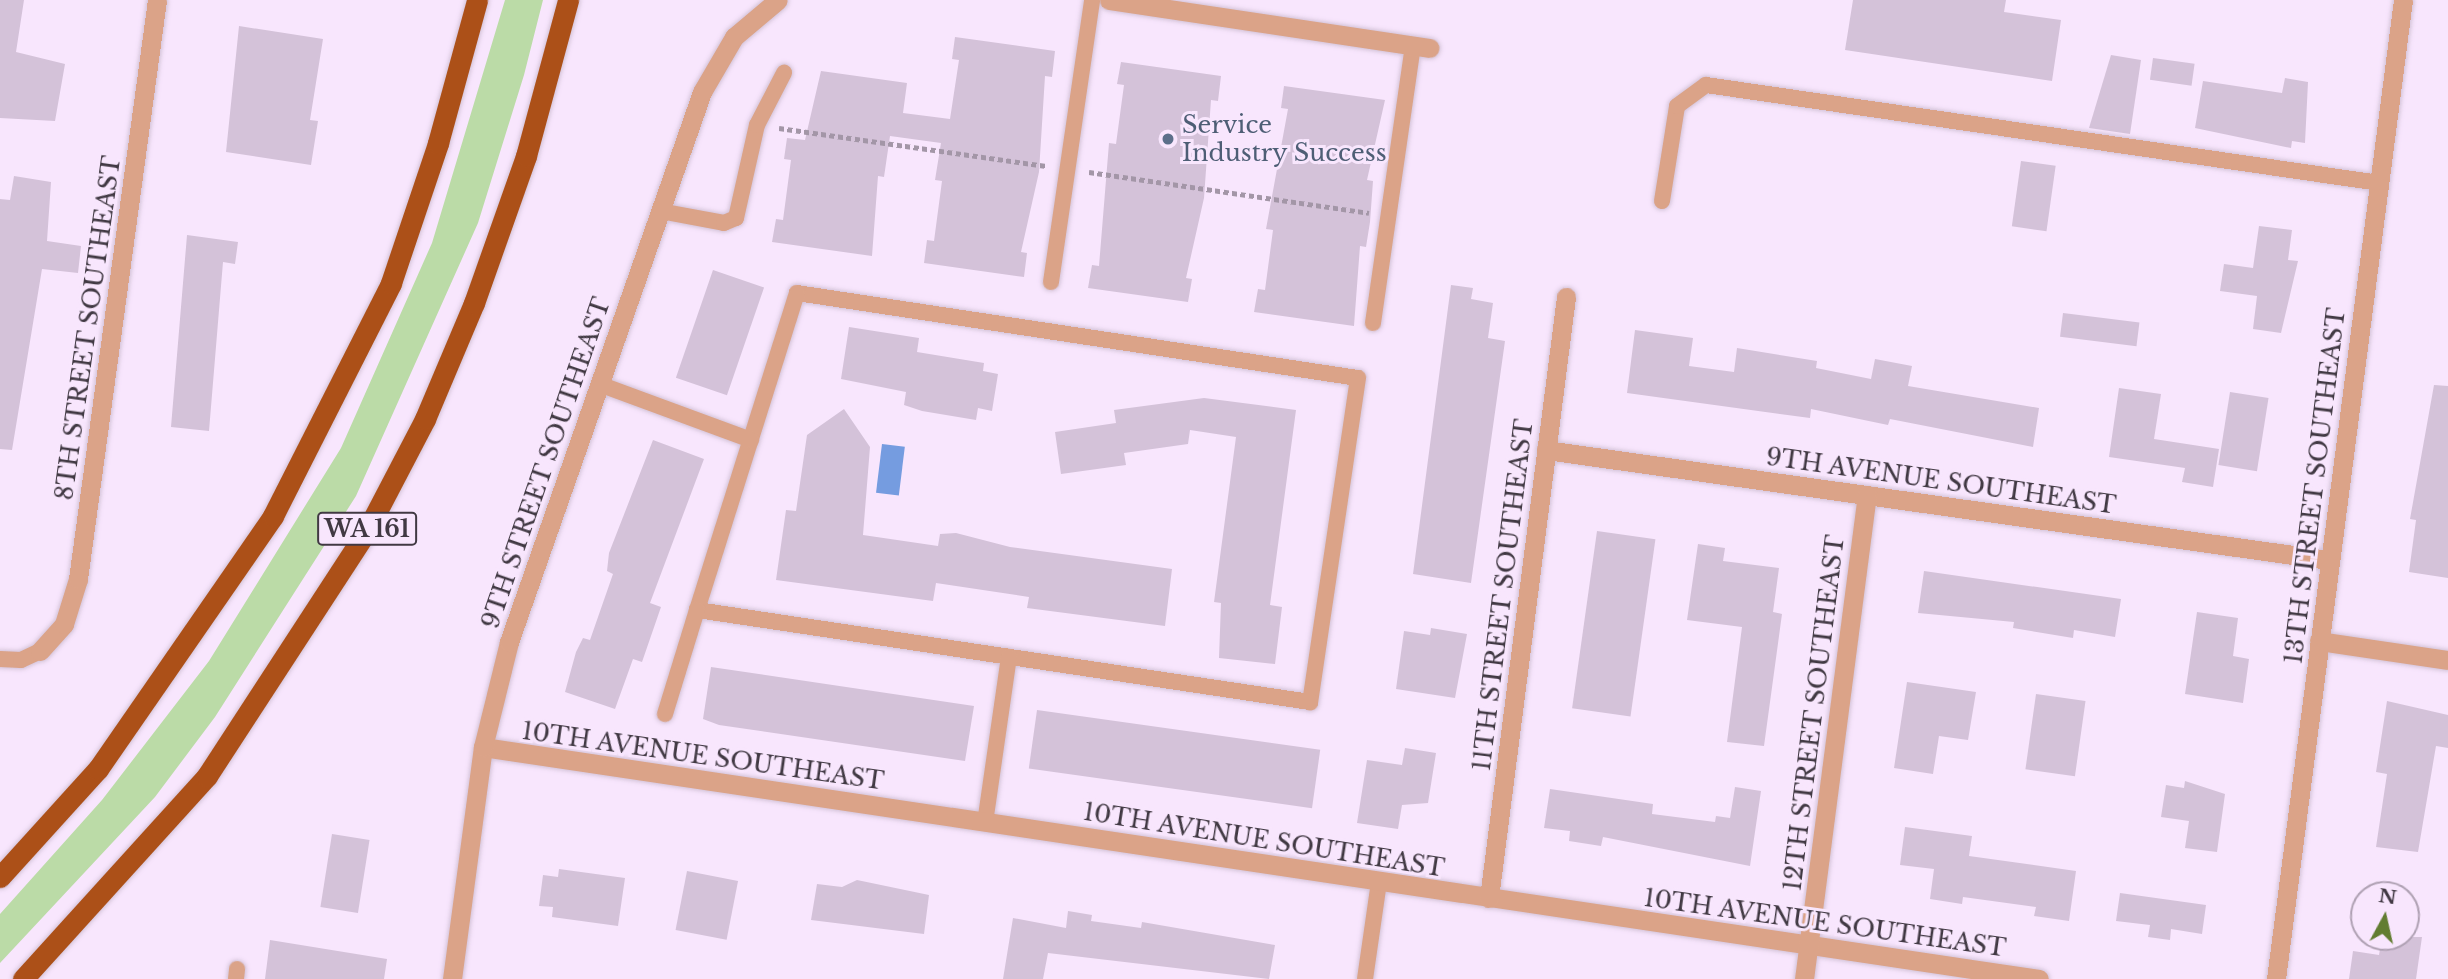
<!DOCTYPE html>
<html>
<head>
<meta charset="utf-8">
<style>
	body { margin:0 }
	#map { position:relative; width:2448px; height:979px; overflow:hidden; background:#f8e6fd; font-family:"Libre Baskerville",serif }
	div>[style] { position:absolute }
	.green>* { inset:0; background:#bbdba7 }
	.water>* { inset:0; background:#759ce0; transform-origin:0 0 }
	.building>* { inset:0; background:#d4c2d9; transform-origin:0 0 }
	.path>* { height:4.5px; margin-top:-2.25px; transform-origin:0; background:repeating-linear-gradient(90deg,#a396a7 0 5px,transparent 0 8.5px) }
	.roads { filter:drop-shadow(0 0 2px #d3c3d8) drop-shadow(0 0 2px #d3c3d8) }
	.service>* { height:16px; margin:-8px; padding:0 8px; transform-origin:8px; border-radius:8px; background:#dba388 }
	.minor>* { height:19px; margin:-9.5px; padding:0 9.5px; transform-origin:9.5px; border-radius:9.5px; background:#dba388 }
	.motorway>* { height:21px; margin:-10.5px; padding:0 10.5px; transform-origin:10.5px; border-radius:10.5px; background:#ac5018 }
	.dots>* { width:19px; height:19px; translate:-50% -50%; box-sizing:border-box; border:4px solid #f8e6fd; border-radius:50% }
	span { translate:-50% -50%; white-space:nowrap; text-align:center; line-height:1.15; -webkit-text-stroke:6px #f8e6fd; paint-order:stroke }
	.shield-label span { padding:2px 5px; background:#f8e6fd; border:2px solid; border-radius:5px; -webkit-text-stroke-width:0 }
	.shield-label { font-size:23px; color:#413943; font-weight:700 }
	.service-label { font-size:24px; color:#4e5e75 }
	.left { translate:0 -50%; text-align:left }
	.street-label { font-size:24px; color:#413943 }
	.north { position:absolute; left:2350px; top:881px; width:70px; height:70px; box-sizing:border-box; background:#f8e6fd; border:2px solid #afa1b3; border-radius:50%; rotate:8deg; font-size:19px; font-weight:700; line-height:28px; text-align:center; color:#413943 }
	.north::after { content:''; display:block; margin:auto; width:24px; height:32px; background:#627d31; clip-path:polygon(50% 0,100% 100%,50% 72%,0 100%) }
</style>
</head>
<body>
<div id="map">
	<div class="green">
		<div style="clip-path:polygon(505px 0,543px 0,524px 75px,478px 223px,356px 496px,215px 717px,155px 797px,0 963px,0 914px,102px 800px,209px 661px,341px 448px,432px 243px)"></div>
	</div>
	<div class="water">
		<div style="left:882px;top:444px;width:23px;height:49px;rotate:7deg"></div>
	</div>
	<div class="building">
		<div style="clip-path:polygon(0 0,24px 0,16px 52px,65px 64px,55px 121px,0 118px)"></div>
		<div style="clip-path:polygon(1853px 0,2006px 0,2004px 12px,2061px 20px,2052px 81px,1845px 50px)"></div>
		<div style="clip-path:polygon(239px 26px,323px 39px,310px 120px,318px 121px,311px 165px,226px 152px)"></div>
		<div style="clip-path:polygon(955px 37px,1055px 51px,1052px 77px,1045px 76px,1039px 172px,1021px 252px,1027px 253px,1024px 277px,924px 263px,927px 240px,934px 241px,942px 181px,935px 180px,941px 143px,890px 136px,884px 177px,878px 176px,872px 256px,772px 242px,776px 219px,783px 220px,791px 160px,784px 159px,787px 138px,805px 140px,821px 71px,907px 83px,903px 113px,950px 119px,959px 60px,952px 59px)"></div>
		<div style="clip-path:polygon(2111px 55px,2141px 60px,2130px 134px,2089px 128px)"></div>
		<div style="left:2153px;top:58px;width:42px;height:22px;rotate:8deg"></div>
		<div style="clip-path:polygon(1121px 62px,1221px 76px,1218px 101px,1211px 100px,1204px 198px,1186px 278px,1192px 279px,1188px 302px,1088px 288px,1092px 265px,1099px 266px,1109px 143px,1116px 144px,1124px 85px,1117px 84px)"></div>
		<div style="clip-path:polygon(2285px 78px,2308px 82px,2305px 143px,2292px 141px,2291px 148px,2195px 128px,2203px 81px,2282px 93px)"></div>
		<div style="clip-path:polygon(1284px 86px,1385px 100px,1367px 180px,1373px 181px,1370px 222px,1366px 247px,1360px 246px,1354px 326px,1254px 312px,1258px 289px,1265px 290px,1273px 230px,1266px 229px,1288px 109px,1281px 108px)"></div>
		<div style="left:2021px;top:161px;width:35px;height:66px;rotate:8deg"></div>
		<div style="clip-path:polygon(14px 176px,51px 182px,47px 241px,81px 246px,78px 273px,42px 269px,12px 450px,0 449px,0 199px,10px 200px)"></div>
		<div style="clip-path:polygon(2259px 226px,2292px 230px,2288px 260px,2298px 261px,2281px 333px,2253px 329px,2257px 296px,2220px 291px,2224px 264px,2253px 268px)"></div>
		<div style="clip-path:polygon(187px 235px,238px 242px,235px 264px,223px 262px,209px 431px,171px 427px)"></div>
		<div style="left:713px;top:270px;width:54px;height:114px;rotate:19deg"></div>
		<div style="clip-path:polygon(1451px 285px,1473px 288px,1471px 299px,1493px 303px,1488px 338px,1505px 341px,1471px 583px,1413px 574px)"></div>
		<div style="left:2063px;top:313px;width:77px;height:24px;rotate:7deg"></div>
		<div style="clip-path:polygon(849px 327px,919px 338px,917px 352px,984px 363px,983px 371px,998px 374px,992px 411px,978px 408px,976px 420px,922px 411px,904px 405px,906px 392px,841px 379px)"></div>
		<div style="clip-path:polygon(1635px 330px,1693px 338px,1689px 366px,1734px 372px,1737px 348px,1817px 361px,1816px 368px,1871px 379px,1875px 359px,1912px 366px,1908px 386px,2039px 408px,2033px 447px,1890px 419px,1888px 425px,1811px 409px,1810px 418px,1627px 393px)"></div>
		<div style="clip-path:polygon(2434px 385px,2448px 386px,2448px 578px,2409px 572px,2416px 520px,2410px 519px)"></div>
		<div style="clip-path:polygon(2119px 388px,2161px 394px,2154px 439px,2219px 449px,2213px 487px,2182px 482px,2185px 468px,2109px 457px)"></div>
		<div style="left:2230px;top:392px;width:39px;height:74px;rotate:9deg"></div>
		<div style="clip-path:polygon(1204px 398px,1296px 410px,1270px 605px,1282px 607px,1275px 664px,1219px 658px,1221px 603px,1214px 602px,1236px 437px,1190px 430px,1188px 444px,1124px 453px,1126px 465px,1061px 474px,1055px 432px,1116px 423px,1114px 410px)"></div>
		<div style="clip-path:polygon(844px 409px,870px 447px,863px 535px,938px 546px,940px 534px,956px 533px,1010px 547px,1172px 569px,1165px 626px,1027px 608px,1029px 597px,936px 583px,933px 601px,776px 580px,786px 510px,796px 511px,807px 435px)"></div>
		<div style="clip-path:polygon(653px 440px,704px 459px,650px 603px,661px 607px,642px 662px,633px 659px,615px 709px,565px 692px,576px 652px,583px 638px,590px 640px,613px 574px,607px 571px,609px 553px)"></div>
		<div style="left:1597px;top:531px;width:59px;height:179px;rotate:8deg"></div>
		<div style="clip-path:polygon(1698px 544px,1725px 548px,1723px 561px,1779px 568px,1773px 612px,1782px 614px,1764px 746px,1727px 742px,1742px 627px,1687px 620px)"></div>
		<div style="clip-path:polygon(1924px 571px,2121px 599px,2115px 637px,2074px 630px,2073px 638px,2013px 628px,2014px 622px,1918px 613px)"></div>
		<div style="clip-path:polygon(2197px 612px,2238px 618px,2233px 656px,2249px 659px,2243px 703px,2185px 694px)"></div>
		<div style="clip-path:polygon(1431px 628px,1467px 634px,1455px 698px,1396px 689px,1404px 631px,1430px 635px)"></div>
		<div style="clip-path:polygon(711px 667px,974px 706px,965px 761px,719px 725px,703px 719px)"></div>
		<div style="clip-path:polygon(1907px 682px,1976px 692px,1968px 740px,1939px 736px,1933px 774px,1894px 768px)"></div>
		<div style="left:2036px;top:694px;width:50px;height:76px;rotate:8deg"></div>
		<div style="clip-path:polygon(2387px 701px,2448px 715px,2448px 748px,2436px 746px,2418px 852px,2376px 847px,2387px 774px,2376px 772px)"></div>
		<div style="left:1037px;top:710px;width:286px;height:59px;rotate:8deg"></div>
		<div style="clip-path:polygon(1405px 748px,1436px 753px,1428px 803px,1402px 805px,1398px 829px,1357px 823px,1367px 760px,1402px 765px)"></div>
		<div style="clip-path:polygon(2185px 781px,2225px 794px,2217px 852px,2185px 848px,2189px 821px,2161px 817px,2166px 785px,2184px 788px)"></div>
		<div style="clip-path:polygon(1735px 787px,1761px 791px,1750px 866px,1603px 837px,1601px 846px,1569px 841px,1570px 831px,1544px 828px,1550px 789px,1653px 804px,1652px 814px,1715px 822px,1716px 816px,1730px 818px)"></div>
		<div style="clip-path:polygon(1905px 827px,1972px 836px,1969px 856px,2076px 871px,2069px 921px,2034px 916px,2036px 907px,1963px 897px,1962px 904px,1930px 899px,1934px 869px,1900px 865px)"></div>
		<div style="left:332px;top:834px;width:38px;height:74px;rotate:9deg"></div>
		<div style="clip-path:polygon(559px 869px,625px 878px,618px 926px,552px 917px,553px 907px,539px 906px,543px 875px,558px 877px)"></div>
		<div style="left:687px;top:871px;width:52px;height:60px;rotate:11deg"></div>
		<div style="clip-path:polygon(857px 880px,929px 895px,924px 934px,811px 920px,817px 884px,842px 887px)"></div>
		<div style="clip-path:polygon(2120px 893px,2206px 905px,2202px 934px,2171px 929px,2170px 940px,2148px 937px,2150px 925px,2116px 921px)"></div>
		<div style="clip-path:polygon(1068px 911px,1092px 915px,1091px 921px,1141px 928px,1142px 922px,1275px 945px,1269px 979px,1048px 953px,1043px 979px,1003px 979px,1013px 918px,1066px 928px)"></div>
		<div style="clip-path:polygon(2382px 937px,2422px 937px,2416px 979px,2349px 979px,2353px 951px,2379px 955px)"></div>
		<div style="clip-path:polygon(270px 940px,387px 959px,384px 979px,265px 979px)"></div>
	</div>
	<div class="path">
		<div style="left:779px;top:128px;width:270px;rotate:8.1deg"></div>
		<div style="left:1089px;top:172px;width:283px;rotate:8.3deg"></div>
	</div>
	<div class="roads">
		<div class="service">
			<div style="left:1662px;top:201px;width:96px;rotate:-81deg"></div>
			<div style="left:1677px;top:106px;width:36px;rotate:-36deg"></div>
			<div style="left:1706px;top:85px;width:680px;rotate:8.28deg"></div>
			<div style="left:660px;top:211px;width:65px;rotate:10.6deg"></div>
			<div style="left:724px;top:223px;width:13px;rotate:-23deg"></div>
			<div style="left:736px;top:218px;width:95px;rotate:-77.3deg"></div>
			<div style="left:757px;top:125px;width:59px;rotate:-62.6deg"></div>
			<div style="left:1051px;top:282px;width:285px;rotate:-81.7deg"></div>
			<div style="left:797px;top:293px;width:567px;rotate:8.62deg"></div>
			<div style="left:1358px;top:378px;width:328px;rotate:98.4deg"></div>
			<div style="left:1310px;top:702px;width:620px;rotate:-171.46deg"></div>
			<div style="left:697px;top:610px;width:332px;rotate:-72.5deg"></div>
			<div style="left:1373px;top:323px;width:280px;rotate:-81.8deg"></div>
			<div style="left:599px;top:384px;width:162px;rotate:20.2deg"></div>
			<div style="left:0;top:659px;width:21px;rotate:3deg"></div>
			<div style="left:21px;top:660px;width:21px;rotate:-25deg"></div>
			<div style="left:665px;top:714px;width:109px;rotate:-72.9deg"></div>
			<div style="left:985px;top:823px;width:168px;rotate:-81.8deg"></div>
			<div style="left:236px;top:979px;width:10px;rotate:-84deg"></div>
			<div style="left:1365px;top:979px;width:98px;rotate:-81.8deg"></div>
		</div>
		<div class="minor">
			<div style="left:1109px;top:0;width:324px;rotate:8.5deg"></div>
			<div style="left:1546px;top:450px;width:791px;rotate:8deg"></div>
			<div style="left:2319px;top:641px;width:130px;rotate:8.4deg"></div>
			<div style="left:40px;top:651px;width:36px;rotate:-48deg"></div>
			<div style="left:64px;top:624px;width:47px;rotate:-72.7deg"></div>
			<div style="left:78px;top:579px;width:584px;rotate:-82.23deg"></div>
			<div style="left:483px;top:747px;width:1573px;rotate:8.48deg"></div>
			<div style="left:1489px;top:898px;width:606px;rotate:-82.7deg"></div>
			<div style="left:452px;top:979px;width:234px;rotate:-82.4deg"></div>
			<div style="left:483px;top:747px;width:108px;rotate:-76.1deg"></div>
			<div style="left:509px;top:642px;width:583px;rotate:-70.66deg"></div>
			<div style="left:702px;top:92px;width:64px;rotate:-59.8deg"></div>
			<div style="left:734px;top:37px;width:57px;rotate:-40.1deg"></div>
			<div style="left:1804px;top:979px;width:488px;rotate:-82.6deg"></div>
			<div style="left:2276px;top:979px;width:987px;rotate:-82.61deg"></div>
		</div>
		<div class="motorway">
			<div style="left:0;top:877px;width:146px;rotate:-47.8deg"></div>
			<div style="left:98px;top:769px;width:308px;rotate:-55.3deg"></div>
			<div style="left:273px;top:516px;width:261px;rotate:-63.1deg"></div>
			<div style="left:391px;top:283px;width:148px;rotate:-71.4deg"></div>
			<div style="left:438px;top:143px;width:148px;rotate:-74.7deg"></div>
			<div style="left:23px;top:979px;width:274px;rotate:-47.8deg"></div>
			<div style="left:207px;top:776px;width:289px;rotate:-56.9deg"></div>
			<div style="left:365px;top:534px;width:130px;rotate:-62.4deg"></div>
			<div style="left:425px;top:419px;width:126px;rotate:-67.1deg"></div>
			<div style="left:474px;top:303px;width:156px;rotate:-70.5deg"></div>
			<div style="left:526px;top:156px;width:162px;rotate:-74.9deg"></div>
		</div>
	</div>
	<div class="dots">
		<div style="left:1168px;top:139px;background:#5c6f8a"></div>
	</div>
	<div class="shield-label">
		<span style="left:367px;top:529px">WA 161</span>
	</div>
	<div class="service-label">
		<span class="left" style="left:1182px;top:139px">Service<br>Industry Success</span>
	</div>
	<div class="street-label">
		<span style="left:88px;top:328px;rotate:-82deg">8TH STREET SOUTHEAST</span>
		<span style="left:546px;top:463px;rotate:-71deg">9TH STREET SOUTHEAST</span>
		<span style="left:1941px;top:481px;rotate:8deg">9TH AVENUE SOUTHEAST</span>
		<span style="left:2315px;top:486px;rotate:-83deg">13TH STREET SOUTHEAST</span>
		<span style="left:1503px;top:595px;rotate:-83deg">11TH STREET SOUTHEAST</span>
		<span style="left:1814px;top:713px;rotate:-83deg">12TH STREET SOUTHEAST</span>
		<span style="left:703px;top:756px;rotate:8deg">10TH AVENUE SOUTHEAST</span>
		<span style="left:1264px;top:840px;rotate:9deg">10TH AVENUE SOUTHEAST</span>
		<span style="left:1825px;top:923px;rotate:8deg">10TH AVENUE SOUTHEAST</span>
	</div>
	<div class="north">N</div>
</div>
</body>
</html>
